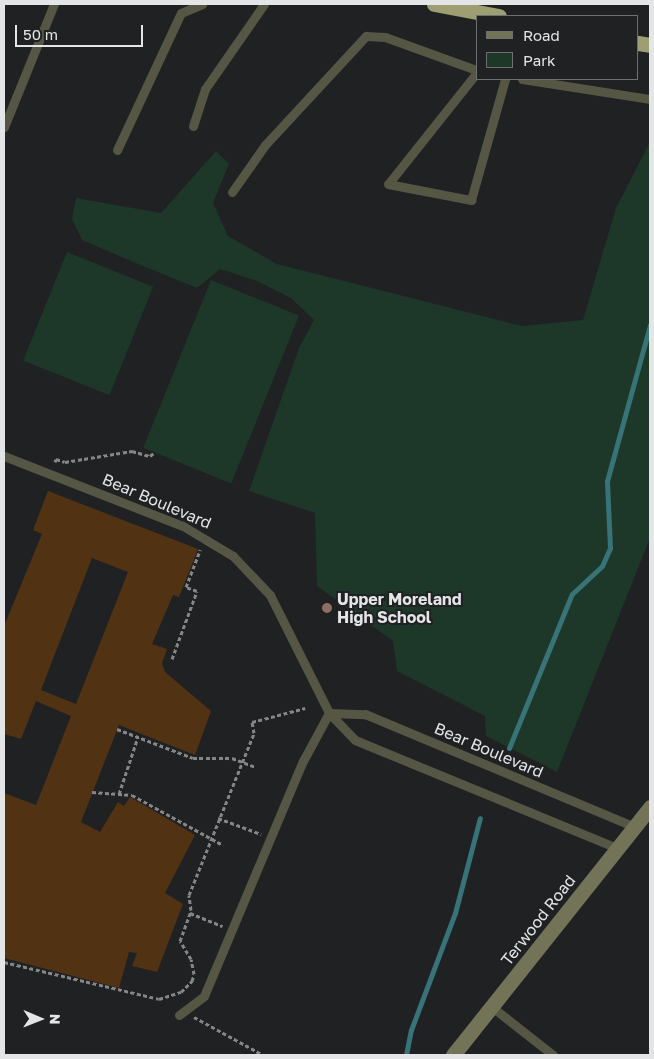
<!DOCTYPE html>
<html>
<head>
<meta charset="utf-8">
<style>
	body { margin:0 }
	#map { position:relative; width:654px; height:1059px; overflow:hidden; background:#1f2123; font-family:"Golos Text",sans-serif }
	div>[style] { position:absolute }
	.green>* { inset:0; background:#1d3728; transform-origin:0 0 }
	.stream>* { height:5px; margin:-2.5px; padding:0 2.5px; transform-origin:2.5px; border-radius:2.5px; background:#377377 }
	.building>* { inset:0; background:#513314 }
	.path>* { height:3px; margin-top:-1.5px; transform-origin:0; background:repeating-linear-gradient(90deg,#858688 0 4px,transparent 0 6.5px) }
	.lane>* { height:9px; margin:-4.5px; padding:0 4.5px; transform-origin:4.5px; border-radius:4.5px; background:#555644 }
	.secondary>* { height:15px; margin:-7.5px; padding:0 7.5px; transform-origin:7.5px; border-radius:7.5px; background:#727357 }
	.highway>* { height:15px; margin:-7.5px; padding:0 7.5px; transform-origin:7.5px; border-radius:7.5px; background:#9d9f72 }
	.dots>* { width:14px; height:14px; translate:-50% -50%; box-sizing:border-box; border:2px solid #1f2123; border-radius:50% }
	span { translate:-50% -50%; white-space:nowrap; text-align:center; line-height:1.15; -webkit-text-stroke:4px #1f2123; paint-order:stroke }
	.street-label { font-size:16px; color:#e4e5e7 }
	.poi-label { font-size:16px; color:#e4e5e7; font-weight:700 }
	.left { translate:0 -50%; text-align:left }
	.frame { position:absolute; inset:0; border:5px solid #e4e5e7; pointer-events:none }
	.legend { position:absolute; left:476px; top:15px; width:162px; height:65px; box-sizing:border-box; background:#1f2123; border:1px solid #6e6f71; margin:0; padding:6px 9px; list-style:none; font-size:15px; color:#e4e5e7 }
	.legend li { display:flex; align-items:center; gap:10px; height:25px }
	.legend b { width:25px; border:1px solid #6e6f71 }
	.north { position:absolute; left:15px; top:994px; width:50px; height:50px; -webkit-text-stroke:4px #1f2123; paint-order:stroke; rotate:91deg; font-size:14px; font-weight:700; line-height:20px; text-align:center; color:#e4e5e7 }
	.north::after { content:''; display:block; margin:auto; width:18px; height:22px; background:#e4e5e7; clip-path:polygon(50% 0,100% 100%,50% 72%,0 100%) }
	.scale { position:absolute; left:15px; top:25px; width:128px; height:22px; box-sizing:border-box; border:2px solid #e4e5e7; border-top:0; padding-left:6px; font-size:15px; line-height:18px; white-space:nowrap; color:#e4e5e7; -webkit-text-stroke:4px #1f2123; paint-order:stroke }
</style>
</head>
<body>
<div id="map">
	<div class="green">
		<div style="clip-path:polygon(650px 142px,650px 538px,557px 772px,486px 736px,485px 716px,397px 671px,393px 641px,317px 586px,315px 513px,249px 491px,299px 348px,314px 320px,291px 298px,257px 281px,220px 269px,197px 288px,138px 264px,82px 240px,72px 219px,76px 198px,161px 213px,216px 151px,229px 164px,213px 203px,228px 236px,277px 264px,522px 326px,583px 320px,616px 208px)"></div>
		<div style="left:67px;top:252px;width:93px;height:117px;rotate:22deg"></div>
		<div style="left:211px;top:280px;width:95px;height:181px;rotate:22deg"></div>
	</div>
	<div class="stream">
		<div style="left:509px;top:748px;width:166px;rotate:-67.8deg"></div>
		<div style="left:572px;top:594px;width:41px;rotate:-43deg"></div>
		<div style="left:602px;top:566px;width:20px;rotate:-66deg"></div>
		<div style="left:610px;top:548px;width:67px;rotate:-92.6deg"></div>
		<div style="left:607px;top:481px;width:162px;rotate:-74.6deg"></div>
		<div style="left:406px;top:1055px;width:25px;rotate:-79deg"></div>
		<div style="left:411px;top:1030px;width:125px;rotate:-69.4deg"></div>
		<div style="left:455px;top:913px;width:98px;rotate:-75.3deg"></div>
	</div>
	<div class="building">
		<div style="clip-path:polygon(evenodd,48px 491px,198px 549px,179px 597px,173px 595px,152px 644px,167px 649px,162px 663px,165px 672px,211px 711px,195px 755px,119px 725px,81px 822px,100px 832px,118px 802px,124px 806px,130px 797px,195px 835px,165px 893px,183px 904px,157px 972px,132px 966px,137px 953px,129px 952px,119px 988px,4px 958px,4px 793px,36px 805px,71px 716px,36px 701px,21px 739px,4px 734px,4px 626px,42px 534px,33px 530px,48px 491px,92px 558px,128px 572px,76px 704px,41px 690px,92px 558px)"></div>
	</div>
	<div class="path">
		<div style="left:55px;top:462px;width:3px;rotate:-72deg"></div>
		<div style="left:56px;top:459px;width:9px;rotate:18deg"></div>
		<div style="left:65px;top:462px;width:68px;rotate:-9.3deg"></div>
		<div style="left:132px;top:451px;width:19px;rotate:16deg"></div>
		<div style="left:150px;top:456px;width:6px;rotate:-39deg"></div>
		<div style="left:172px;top:659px;width:72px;rotate:-69.8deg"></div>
		<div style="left:197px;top:591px;width:12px;rotate:-160deg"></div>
		<div style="left:186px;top:587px;width:40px;rotate:-69deg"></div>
		<div style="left:117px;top:729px;width:81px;rotate:20.9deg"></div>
		<div style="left:193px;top:758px;width:39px"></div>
		<div style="left:232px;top:758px;width:25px;rotate:21deg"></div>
		<div style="left:92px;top:792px;width:40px;rotate:4.3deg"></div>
		<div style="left:132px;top:795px;width:104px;rotate:28.8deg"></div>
		<div style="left:119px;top:794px;width:60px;rotate:-71.6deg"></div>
		<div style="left:218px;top:818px;width:46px;rotate:20.4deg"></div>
		<div style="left:190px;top:913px;width:35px;rotate:22deg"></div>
		<div style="left:4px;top:962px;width:159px;rotate:13.4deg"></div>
		<div style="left:159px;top:999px;width:23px;rotate:-18deg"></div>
		<div style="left:181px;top:992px;width:16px;rotate:-45deg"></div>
		<div style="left:192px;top:981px;width:7px;rotate:-74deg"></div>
		<div style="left:194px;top:974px;width:15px;rotate:-101deg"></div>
		<div style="left:191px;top:959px;width:21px;rotate:-121deg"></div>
		<div style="left:180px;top:941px;width:33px;rotate:-70deg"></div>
		<div style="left:191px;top:910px;width:15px;rotate:-98deg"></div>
		<div style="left:189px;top:895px;width:175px;rotate:-68.1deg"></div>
		<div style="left:254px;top:733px;width:11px;rotate:-100deg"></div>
		<div style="left:252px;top:722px;width:55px;rotate:-14.8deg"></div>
		<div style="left:194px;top:1017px;width:79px;rotate:28.8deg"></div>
	</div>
	<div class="lane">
		<div style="left:478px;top:71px;width:144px;rotate:128.5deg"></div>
		<div style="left:388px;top:184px;width:85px;rotate:10.9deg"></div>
		<div style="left:471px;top:200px;width:126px;rotate:-74.3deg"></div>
		<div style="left:522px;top:79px;width:130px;rotate:8.9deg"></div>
		<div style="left:193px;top:126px;width:39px;rotate:-72deg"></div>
		<div style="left:205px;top:89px;width:103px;rotate:-55.2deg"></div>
		<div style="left:4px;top:127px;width:133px;rotate:-67.9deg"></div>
		<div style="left:117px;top:150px;width:151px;rotate:-65deg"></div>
		<div style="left:181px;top:13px;width:23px;rotate:-23deg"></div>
		<div style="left:232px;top:192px;width:57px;rotate:-54.9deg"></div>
		<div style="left:265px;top:145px;width:149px;rotate:-47.2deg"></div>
		<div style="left:366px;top:36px;width:19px;rotate:3deg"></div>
		<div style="left:385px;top:37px;width:97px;rotate:19.9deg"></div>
		<div style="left:4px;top:456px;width:192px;rotate:21.4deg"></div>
		<div style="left:183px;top:526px;width:58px;rotate:31deg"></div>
		<div style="left:233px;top:556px;width:54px;rotate:46.5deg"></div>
		<div style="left:270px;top:595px;width:132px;rotate:63.4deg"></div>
		<div style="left:329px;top:713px;width:37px;rotate:46deg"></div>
		<div style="left:355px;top:740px;width:283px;rotate:22.4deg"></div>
		<div style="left:329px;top:713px;width:36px;rotate:2deg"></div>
		<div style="left:365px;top:714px;width:293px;rotate:22.7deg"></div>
		<div style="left:492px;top:1007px;width:78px;rotate:38.2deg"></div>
		<div style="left:179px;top:1015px;width:31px;rotate:-37deg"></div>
		<div style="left:204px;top:996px;width:255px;rotate:-67.2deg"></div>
		<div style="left:303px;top:761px;width:55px;rotate:-61.6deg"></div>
	</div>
	<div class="secondary">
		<div style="left:453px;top:1055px;width:317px;rotate:-51.5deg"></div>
	</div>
	<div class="highway">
		<div style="left:434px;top:4px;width:66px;rotate:10.5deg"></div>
		<div style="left:638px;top:43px;width:12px;rotate:9deg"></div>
	</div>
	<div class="dots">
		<div style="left:327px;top:608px;background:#8d6e63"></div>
	</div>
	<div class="street-label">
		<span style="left:157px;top:501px;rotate:23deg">Bear Boulevard</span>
		<span style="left:489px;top:750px;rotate:23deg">Bear Boulevard</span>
		<span style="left:538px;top:920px;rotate:-52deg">Terwood Road</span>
	</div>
	<div class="poi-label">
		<span class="left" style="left:337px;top:608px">Upper Moreland<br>High School</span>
	</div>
	<div class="frame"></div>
	<ul class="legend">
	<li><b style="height:6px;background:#727357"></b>Road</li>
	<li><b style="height:14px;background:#1d3728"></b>Park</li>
	</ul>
	<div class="north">N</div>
	<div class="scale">50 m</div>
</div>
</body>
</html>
